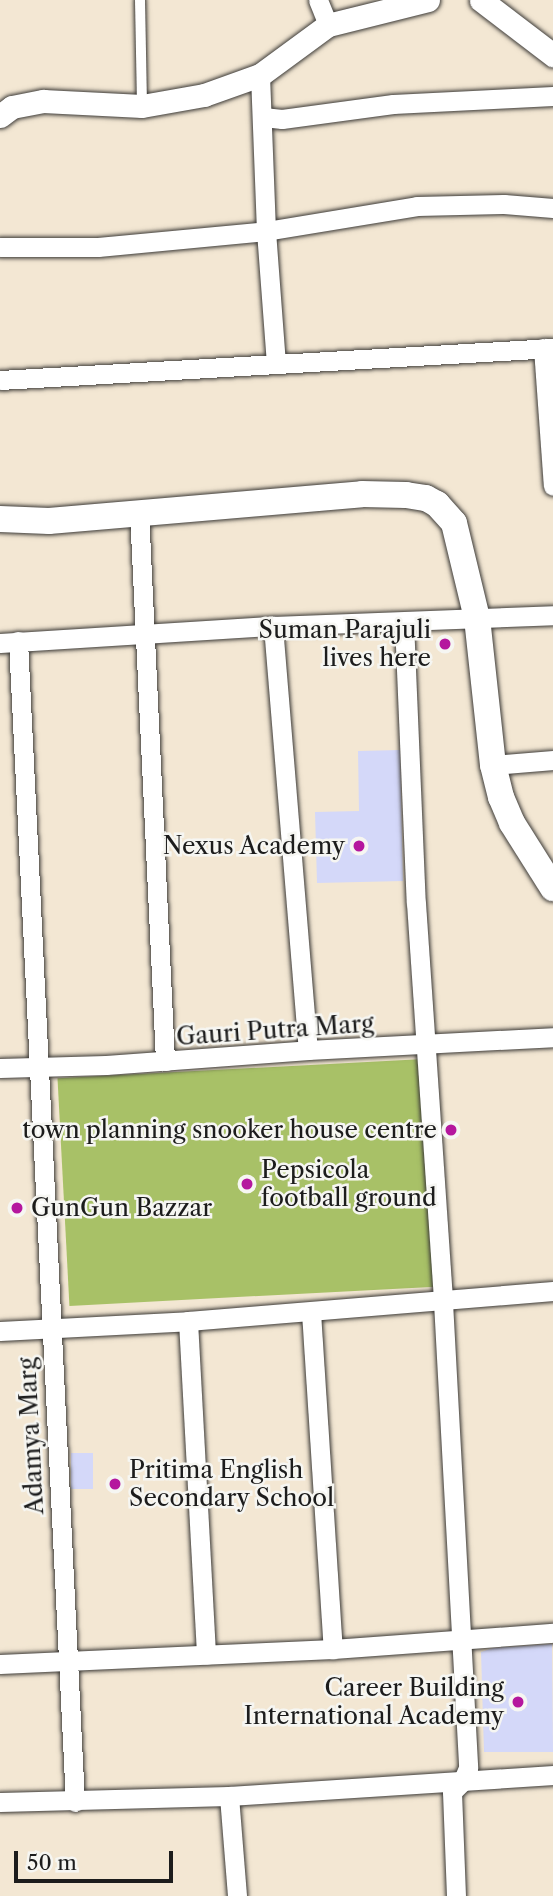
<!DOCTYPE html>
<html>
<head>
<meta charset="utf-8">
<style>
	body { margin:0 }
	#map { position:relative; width:553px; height:1896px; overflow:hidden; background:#f3e7d3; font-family:"Libre Caslon Text",serif }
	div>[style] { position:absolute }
	.built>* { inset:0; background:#d4d8f9; transform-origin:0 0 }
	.green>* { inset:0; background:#a8c167; transform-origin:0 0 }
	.roads { filter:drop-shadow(0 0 2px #3c3a37) drop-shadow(0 0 2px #3c3a37) }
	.service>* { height:10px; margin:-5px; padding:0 5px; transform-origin:5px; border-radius:5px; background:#fff }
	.minor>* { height:19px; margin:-9.5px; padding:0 9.5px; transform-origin:9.5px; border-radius:9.5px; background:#fff }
	.tertiary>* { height:23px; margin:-11.5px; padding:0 11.5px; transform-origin:11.5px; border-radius:11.5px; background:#fff }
	.secondary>* { height:26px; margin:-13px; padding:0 13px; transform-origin:13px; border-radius:13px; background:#fff }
	.dots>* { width:19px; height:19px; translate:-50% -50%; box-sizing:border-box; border:4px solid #f6f6f2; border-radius:50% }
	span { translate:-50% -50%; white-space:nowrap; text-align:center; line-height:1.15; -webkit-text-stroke:5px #f6f6f2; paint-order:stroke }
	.poi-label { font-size:24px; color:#1c1c1c }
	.right { translate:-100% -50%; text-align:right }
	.left { translate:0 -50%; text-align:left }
	.street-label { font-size:24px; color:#1c1c1c }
	.scale { position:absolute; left:14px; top:1851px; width:159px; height:32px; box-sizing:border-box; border:4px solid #1c1c1c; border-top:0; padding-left:9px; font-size:21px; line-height:24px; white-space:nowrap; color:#1c1c1c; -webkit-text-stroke:5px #f6f6f2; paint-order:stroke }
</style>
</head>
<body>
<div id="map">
	<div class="built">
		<div style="clip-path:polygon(400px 750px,403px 881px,317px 883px,315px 812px,359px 811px,358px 751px)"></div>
		<div style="left:71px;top:1453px;width:22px;height:36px"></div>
		<div style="clip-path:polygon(552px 1644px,553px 1752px,484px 1752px,481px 1652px,493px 1648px)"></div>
	</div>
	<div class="green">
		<div style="left:424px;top:1059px;width:228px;height:367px;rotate:87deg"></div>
	</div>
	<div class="roads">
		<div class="service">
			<div style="left:140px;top:0;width:106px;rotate:88.9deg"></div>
		</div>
		<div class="minor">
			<div style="left:318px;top:0;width:27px;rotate:68deg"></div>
			<div style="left:260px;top:75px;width:156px;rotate:87.8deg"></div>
			<div style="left:266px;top:231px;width:133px;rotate:85.7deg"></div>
			<div style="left:263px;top:117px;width:19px;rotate:6deg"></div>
			<div style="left:282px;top:119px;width:112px;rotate:-7.7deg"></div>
			<div style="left:393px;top:104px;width:160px;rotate:-2.9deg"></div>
			<div style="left:0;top:247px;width:98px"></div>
			<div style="left:98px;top:247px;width:169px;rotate:-5.4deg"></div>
			<div style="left:266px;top:231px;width:153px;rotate:-9.4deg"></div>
			<div style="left:417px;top:206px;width:87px;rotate:-1.3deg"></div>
			<div style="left:504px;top:204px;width:49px;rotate:4.7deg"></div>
			<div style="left:543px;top:348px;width:138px;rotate:85.9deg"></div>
			<div style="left:0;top:380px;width:554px;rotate:-3.31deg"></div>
			<div style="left:139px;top:511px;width:551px;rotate:87.29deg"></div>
			<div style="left:404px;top:622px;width:281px;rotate:87.6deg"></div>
			<div style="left:416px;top:903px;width:400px;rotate:86.1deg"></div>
			<div style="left:443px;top:1302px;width:467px;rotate:86.9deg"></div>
			<div style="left:468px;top:1768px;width:15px;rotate:113deg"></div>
			<div style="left:462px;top:1782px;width:14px;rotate:135deg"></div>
			<div style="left:452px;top:1792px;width:104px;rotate:87.8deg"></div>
			<div style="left:273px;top:626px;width:425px;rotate:85.3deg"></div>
			<div style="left:18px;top:641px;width:1162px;rotate:87.19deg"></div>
			<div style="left:0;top:643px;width:274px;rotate:-3.6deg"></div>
			<div style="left:273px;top:626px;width:280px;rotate:-2.2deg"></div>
			<div style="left:493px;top:765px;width:60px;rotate:-4.8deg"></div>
			<div style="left:0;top:1068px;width:106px;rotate:-1.6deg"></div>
			<div style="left:106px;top:1065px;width:203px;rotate:-4.2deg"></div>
			<div style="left:308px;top:1050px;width:245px;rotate:-3deg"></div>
			<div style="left:311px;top:1312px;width:338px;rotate:86.3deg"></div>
			<div style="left:188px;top:1321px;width:334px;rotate:86.9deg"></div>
			<div style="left:0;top:1331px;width:188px;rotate:-3deg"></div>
			<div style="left:188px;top:1321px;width:366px;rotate:-4.7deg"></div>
			<div style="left:0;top:1664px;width:333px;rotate:-2.6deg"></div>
			<div style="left:333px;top:1649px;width:221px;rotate:-4.2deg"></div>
			<div style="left:229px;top:1796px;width:100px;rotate:85.4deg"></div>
			<div style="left:0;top:1802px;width:229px;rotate:-1.5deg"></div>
			<div style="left:229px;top:1796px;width:325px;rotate:-3.7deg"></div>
		</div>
		<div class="tertiary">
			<div style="left:481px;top:0;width:91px;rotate:37.4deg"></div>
			<div style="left:0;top:116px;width:15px;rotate:-37deg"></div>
			<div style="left:12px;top:107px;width:32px;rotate:-11deg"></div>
			<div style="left:43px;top:101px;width:99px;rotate:2.9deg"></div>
			<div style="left:142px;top:106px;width:63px;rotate:-10.1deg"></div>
			<div style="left:204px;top:95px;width:59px;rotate:-19.7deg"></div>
			<div style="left:260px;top:75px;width:84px;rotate:-36.3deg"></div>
			<div style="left:328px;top:25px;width:103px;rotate:-14deg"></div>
		</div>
		<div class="secondary">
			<div style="left:0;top:519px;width:49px;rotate:2.3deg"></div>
			<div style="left:49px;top:521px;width:314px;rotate:-4.9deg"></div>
			<div style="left:362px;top:494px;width:44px;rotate:1.3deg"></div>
			<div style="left:406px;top:495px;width:20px;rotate:9deg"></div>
			<div style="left:426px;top:498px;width:13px;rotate:29deg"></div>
			<div style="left:437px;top:504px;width:25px;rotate:48deg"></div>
			<div style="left:454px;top:523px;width:98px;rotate:76.4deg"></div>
			<div style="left:477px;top:618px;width:148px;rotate:83.8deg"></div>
			<div style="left:493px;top:765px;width:33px;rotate:76deg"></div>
			<div style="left:501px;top:797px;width:28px;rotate:67deg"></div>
			<div style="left:512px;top:823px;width:77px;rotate:57.8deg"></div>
		</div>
	</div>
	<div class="dots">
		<div style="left:445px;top:644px;background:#b5179e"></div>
		<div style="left:359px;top:846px;background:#b5179e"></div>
		<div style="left:451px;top:1130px;background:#b5179e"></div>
		<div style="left:247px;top:1184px;background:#b5179e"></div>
		<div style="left:17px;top:1208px;background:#b5179e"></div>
		<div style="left:115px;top:1484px;background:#b5179e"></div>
		<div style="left:518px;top:1702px;background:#b5179e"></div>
	</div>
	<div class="poi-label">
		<span class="right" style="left:431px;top:644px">Suman Parajuli<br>lives here</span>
		<span class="right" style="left:345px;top:846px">Nexus Academy</span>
		<span class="right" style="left:437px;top:1130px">town planning snooker house centre</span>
		<span class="left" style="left:261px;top:1184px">Pepsicola<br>football ground</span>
		<span class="left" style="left:31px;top:1208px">GunGun Bazzar</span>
		<span class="left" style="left:129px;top:1484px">Pritima English<br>Secondary School</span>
		<span class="right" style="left:504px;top:1702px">Career Building<br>International Academy</span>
	</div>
	<div class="street-label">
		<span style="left:275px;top:1030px;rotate:-4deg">Gauri Putra Marg</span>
		<span style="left:31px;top:1436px;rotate:-93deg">Adamya Marg</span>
	</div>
	<div class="scale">50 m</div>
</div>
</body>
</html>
